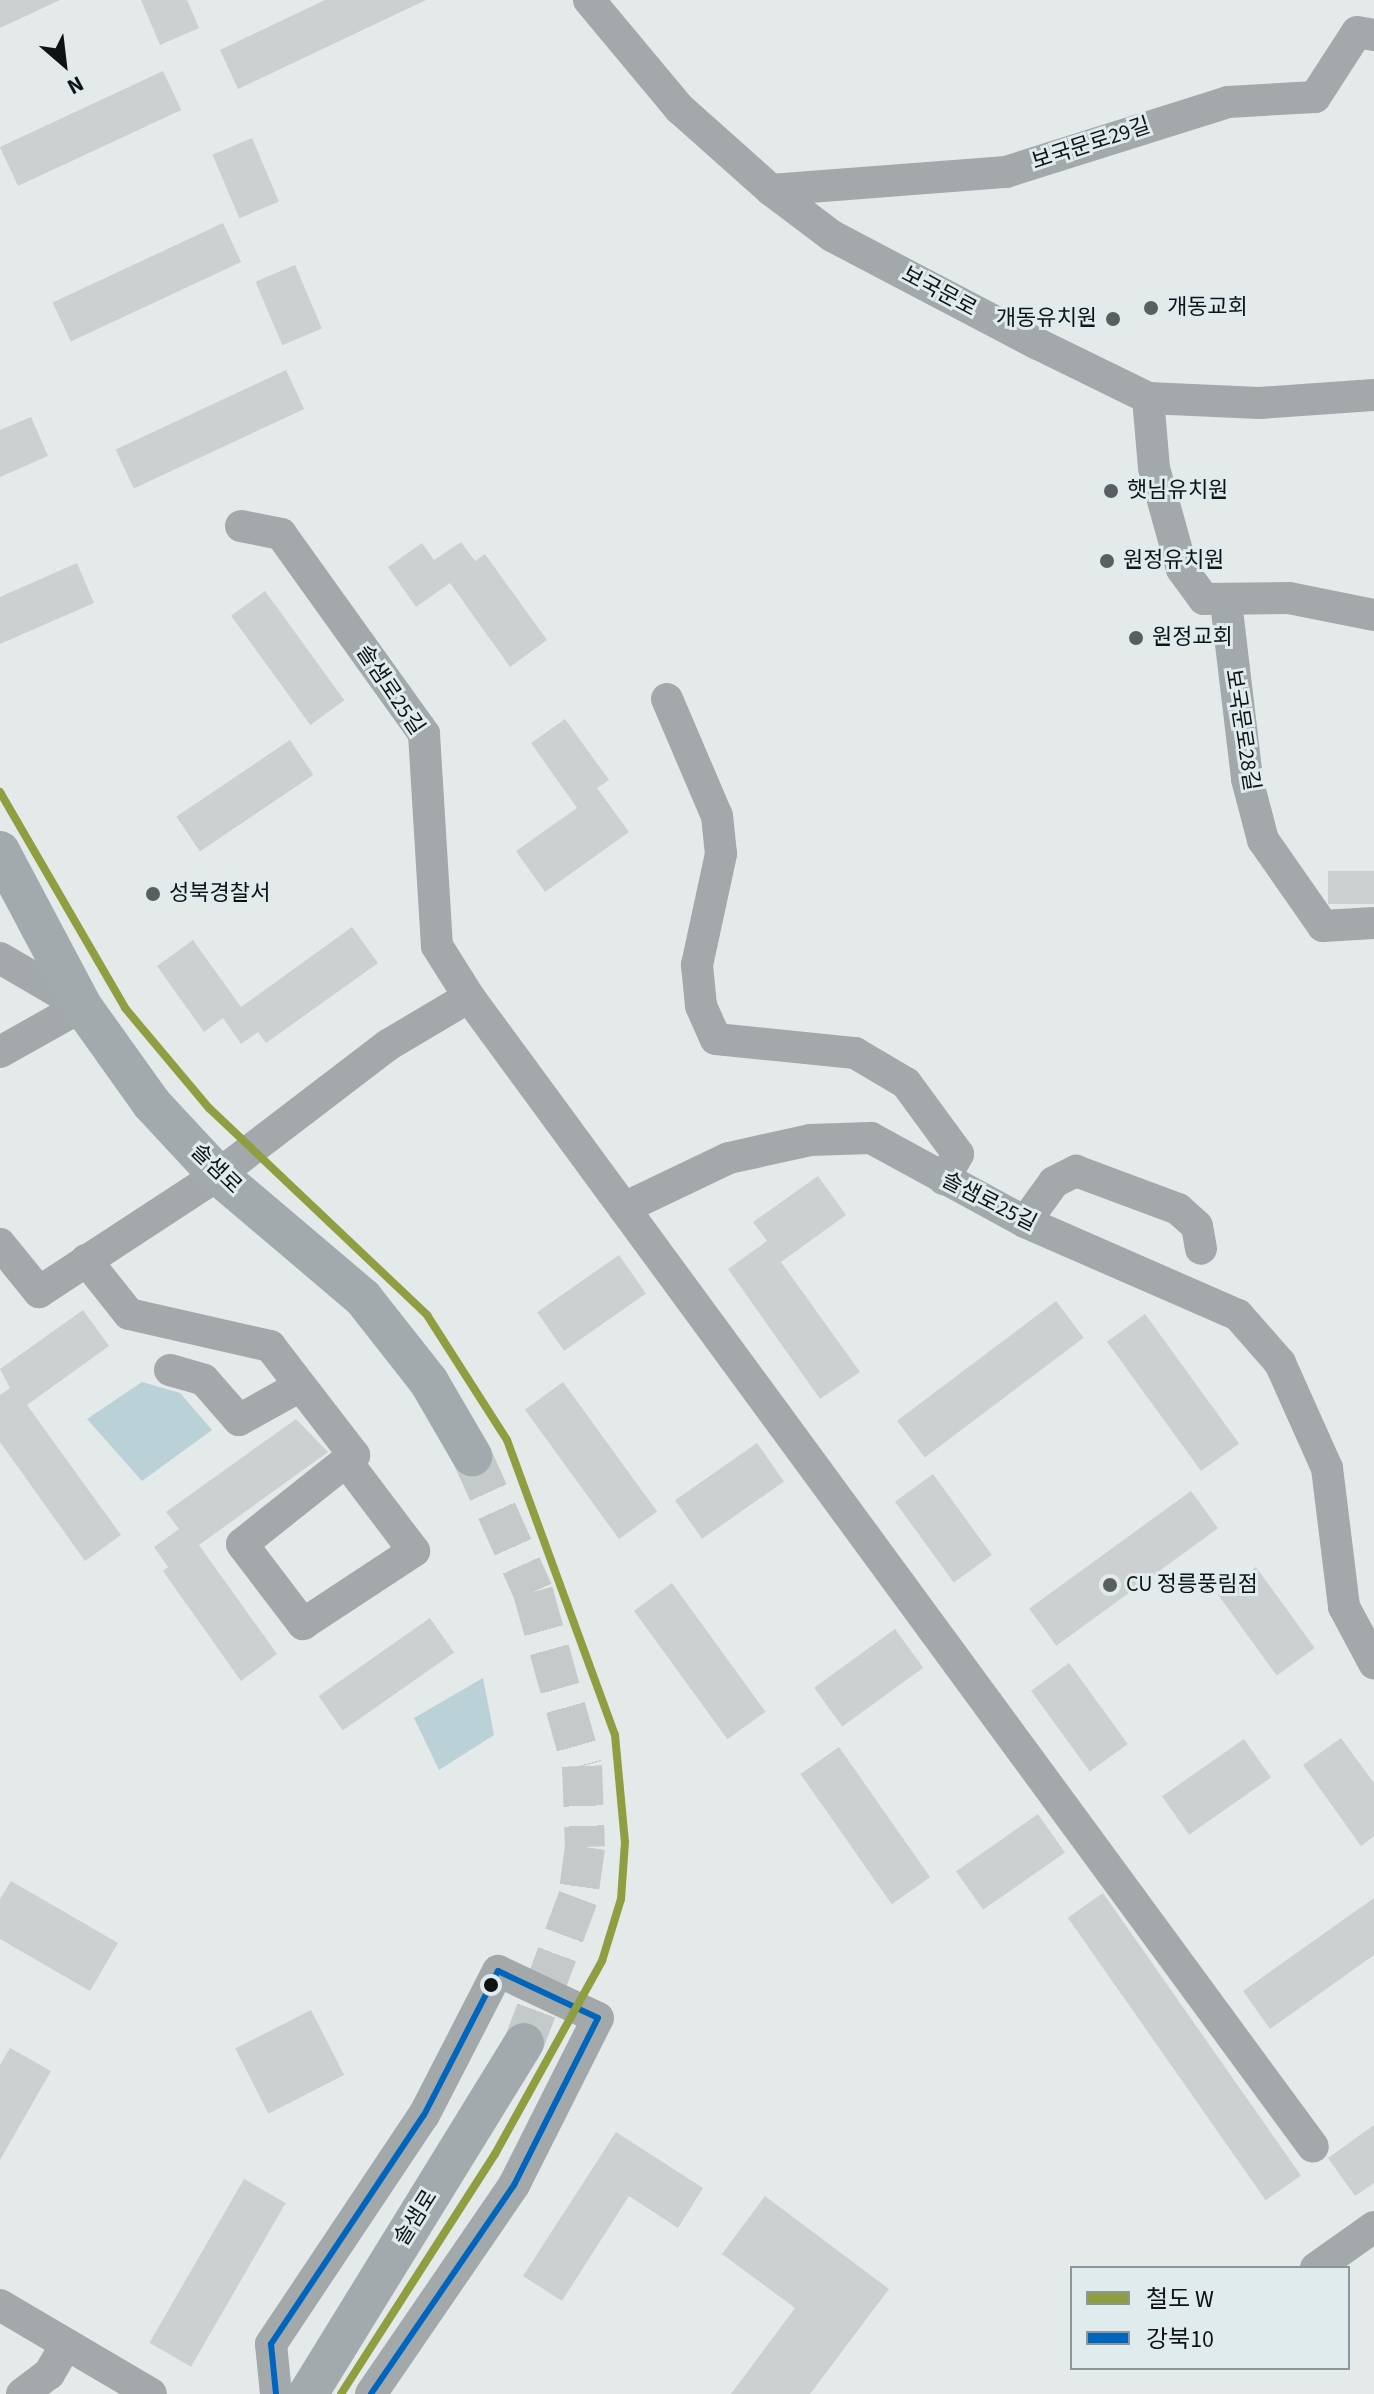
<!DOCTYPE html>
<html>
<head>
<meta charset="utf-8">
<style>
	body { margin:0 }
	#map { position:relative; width:1374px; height:2394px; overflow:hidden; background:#e4e9ea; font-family:"Source Sans 3","Noto Sans KR",sans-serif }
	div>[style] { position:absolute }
	.green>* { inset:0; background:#bad1d7 }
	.building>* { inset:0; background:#ccd0d0; transform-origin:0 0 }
	.major-tunnel>* { height:40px; margin-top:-20px; transform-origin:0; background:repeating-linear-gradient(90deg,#c4c9ca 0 40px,transparent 0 60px) }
	.minor>* { height:32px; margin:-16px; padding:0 16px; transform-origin:16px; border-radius:16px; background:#a3a8aa }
	.major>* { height:40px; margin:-20px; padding:0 20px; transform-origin:20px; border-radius:20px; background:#a3aaae }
	.bus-1>* { height:6px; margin:-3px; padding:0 3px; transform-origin:3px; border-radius:3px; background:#0065bd }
	.rail-1>* { height:8px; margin:-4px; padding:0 4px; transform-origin:4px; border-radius:4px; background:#8f9e41 }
	.dots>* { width:22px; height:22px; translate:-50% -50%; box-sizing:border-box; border:4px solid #e0ebee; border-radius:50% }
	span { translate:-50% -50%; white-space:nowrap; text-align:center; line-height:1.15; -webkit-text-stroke:6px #e0ebee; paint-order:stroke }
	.street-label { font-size:22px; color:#0f1314 }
	.poi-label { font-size:22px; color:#0f1314 }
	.left { translate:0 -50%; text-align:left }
	.right { translate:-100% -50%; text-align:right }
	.legend { position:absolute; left:1070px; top:2266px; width:280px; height:104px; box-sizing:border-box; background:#e0ebee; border:2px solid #8c9597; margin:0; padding:10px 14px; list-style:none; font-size:24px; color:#0f1314 }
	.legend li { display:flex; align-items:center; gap:16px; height:40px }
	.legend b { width:40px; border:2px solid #8c9597 }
	.north { position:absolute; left:24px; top:24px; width:80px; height:80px; -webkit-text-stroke:6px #e0ebee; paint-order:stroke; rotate:152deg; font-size:22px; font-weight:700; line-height:32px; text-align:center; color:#0f1314 }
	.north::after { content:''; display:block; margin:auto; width:28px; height:36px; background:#0f1314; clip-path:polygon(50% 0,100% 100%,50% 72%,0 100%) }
</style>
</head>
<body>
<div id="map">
	<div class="green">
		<div style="clip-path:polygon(142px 1382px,180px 1393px,212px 1430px,142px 1481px,87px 1419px)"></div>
		<div style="clip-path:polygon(483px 1678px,494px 1735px,439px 1770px,414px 1718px)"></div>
	</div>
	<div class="building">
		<div style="clip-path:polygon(0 0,60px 0,0 28px)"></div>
		<div style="clip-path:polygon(141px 0,187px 0,199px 28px,160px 45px)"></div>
		<div style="clip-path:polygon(325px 0,426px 0,238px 89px,220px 50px)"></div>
		<div style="left:163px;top:71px;width:43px;height:180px;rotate:65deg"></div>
		<div style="left:252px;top:138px;width:69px;height:43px;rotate:67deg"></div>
		<div style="left:223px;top:223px;width:43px;height:188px;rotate:65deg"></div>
		<div style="left:295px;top:265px;width:69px;height:43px;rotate:67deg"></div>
		<div style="left:286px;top:370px;width:43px;height:188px;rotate:65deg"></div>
		<div style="clip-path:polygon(31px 417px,48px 456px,0 477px,0 430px)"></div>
		<div style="clip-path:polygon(461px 542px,475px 561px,485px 554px,547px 640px,510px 667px,450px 583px,416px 607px,388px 567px,422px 543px,434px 560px)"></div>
		<div style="clip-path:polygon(77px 563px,94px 603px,0 644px,0 597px)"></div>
		<div style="left:265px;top:591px;width:135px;height:42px;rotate:54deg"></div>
		<div style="clip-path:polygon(565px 719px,609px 780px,597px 788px,629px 832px,545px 892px,516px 851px,577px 808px,531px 743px)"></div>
		<div style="left:290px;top:740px;width:42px;height:137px;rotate:56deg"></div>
		<div style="left:1374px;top:871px;width:33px;height:46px;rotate:90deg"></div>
		<div style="clip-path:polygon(352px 927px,378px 963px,266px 1043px,258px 1032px,241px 1044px,223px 1018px,204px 1032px,157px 966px,193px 940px,241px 1007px)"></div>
		<div style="clip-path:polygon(818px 1176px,846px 1215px,781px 1262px,860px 1372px,820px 1399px,728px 1269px,767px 1241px,753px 1222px)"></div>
		<div style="left:619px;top:1255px;width:47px;height:100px;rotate:55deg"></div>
		<div style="left:1056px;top:1301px;width:46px;height:199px;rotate:53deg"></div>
		<div style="clip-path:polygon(83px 1310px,109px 1346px,27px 1405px,121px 1535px,85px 1561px,0 1442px,0 1395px,10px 1388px,0 1369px)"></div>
		<div style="left:1145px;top:1314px;width:160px;height:47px;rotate:54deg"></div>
		<div style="left:563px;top:1382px;width:160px;height:47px;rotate:54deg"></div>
		<div style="clip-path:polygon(296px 1419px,328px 1452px,199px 1545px,277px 1654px,241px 1681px,163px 1571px,168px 1567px,154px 1547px,179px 1529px,166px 1512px)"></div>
		<div style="left:757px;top:1443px;width:47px;height:100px;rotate:55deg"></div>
		<div style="left:933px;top:1474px;width:100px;height:47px;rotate:54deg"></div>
		<div style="left:1191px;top:1491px;width:46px;height:200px;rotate:54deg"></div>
		<div style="left:1256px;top:1567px;width:100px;height:47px;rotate:54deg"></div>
		<div style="left:672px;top:1583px;width:159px;height:47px;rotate:54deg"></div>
		<div style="left:430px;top:1618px;width:42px;height:136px;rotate:55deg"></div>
		<div style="left:895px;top:1629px;width:48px;height:100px;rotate:54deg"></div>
		<div style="left:1069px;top:1663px;width:100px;height:47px;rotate:54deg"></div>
		<div style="clip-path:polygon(1341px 1738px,1374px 1783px,1374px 1836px,1361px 1846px,1303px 1765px)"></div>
		<div style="left:1244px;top:1739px;width:47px;height:100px;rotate:55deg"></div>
		<div style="left:839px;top:1747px;width:159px;height:47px;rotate:55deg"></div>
		<div style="left:1038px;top:1814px;width:47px;height:100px;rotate:55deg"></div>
		<div style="clip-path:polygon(11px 1881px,118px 1943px,90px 1991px,0 1939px,0 1899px)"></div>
		<div style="left:1103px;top:1893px;width:345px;height:43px;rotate:55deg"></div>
		<div style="clip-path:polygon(1374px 1898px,1374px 1955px,1270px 2029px,1243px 1991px)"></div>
		<div style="left:311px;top:2010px;width:73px;height:85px;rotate:63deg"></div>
		<div style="clip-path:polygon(10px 2048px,51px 2071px,0 2160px,0 2065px)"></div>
		<div style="clip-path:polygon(1374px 2125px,1374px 2183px,1355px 2196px,1328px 2158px)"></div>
		<div style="clip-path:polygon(616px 2132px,703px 2188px,678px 2228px,629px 2196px,562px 2301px,523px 2276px)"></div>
		<div style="left:244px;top:2179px;width:48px;height:189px;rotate:30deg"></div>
		<div style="clip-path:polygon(765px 2196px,889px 2289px,810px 2394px,731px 2394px,795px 2308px,722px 2254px)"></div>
	</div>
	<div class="major-tunnel">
		<div style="left:472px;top:1456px;width:149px;rotate:65.8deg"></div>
		<div style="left:533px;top:1592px;width:181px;rotate:74.3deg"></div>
		<div style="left:582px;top:1766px;width:81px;rotate:87.9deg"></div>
		<div style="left:585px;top:1847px;width:51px;rotate:97.8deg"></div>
		<div style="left:578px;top:1898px;width:155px;rotate:110.4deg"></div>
	</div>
	<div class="minor">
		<div style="left:589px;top:0;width:141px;rotate:50.2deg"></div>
		<div style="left:679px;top:108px;width:123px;rotate:41.7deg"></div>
		<div style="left:771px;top:190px;width:76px;rotate:37deg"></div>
		<div style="left:832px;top:236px;width:233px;rotate:27.7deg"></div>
		<div style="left:1038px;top:344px;width:123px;rotate:26.1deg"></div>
		<div style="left:1148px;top:398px;width:111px;rotate:2.6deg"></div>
		<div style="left:1259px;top:403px;width:115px;rotate:-4deg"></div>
		<div style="left:771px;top:190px;width:236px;rotate:-4.4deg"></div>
		<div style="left:1006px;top:172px;width:233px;rotate:-17.5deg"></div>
		<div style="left:1228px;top:102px;width:87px;rotate:-3.3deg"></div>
		<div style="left:1315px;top:97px;width:77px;rotate:-57.1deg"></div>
		<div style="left:1357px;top:32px;width:17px;rotate:10deg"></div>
		<div style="left:1148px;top:398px;width:70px;rotate:85.1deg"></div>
		<div style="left:1154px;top:468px;width:105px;rotate:74.5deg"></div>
		<div style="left:1182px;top:569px;width:37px;rotate:54deg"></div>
		<div style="left:1204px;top:599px;width:85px;rotate:-0.7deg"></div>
		<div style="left:1289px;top:598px;width:87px;rotate:11.3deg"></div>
		<div style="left:241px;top:526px;width:41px;rotate:11.3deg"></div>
		<div style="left:281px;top:534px;width:246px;rotate:54.4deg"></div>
		<div style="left:424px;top:734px;width:212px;rotate:86.5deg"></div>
		<div style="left:437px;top:946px;width:60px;rotate:57.9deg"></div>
		<div style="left:469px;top:997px;width:1426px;rotate:53.72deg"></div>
		<div style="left:1226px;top:602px;width:178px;rotate:83.2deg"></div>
		<div style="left:1247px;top:779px;width:63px;rotate:75.3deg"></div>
		<div style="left:1263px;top:840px;width:105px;rotate:55.1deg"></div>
		<div style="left:1323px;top:926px;width:51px;rotate:-3.4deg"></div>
		<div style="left:667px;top:699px;width:127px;rotate:66.9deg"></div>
		<div style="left:717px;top:816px;width:38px;rotate:84deg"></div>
		<div style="left:721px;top:854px;width:114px;rotate:102.2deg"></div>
		<div style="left:697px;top:965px;width:41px;rotate:84.4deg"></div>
		<div style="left:701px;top:1006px;width:36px;rotate:66deg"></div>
		<div style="left:716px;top:1039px;width:140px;rotate:5.8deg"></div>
		<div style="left:855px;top:1053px;width:59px;rotate:30.5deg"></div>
		<div style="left:906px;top:1083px;width:88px;rotate:53.8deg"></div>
		<div style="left:958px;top:1154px;width:29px;rotate:119deg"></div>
		<div style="left:0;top:958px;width:95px;rotate:30.3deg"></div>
		<div style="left:82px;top:1006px;width:94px;rotate:150.7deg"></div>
		<div style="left:624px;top:1208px;width:116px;rotate:-25.5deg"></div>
		<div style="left:729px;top:1158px;width:83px;rotate:-12.5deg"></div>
		<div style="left:810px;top:1140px;width:61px;rotate:-1.9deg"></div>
		<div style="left:871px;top:1138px;width:175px;rotate:28.6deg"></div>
		<div style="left:1025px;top:1222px;width:232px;rotate:23.6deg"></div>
		<div style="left:1238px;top:1315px;width:64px;rotate:48.8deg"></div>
		<div style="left:1280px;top:1363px;width:115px;rotate:65.9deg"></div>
		<div style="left:1327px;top:1468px;width:140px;rotate:83deg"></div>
		<div style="left:1344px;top:1607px;width:64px;rotate:61.8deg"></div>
		<div style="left:1025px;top:1222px;width:49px;rotate:-54.1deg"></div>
		<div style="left:1054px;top:1182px;width:25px;rotate:-27deg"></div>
		<div style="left:1076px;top:1171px;width:109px;rotate:20.4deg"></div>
		<div style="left:1178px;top:1209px;width:25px;rotate:42deg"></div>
		<div style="left:1197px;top:1226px;width:23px;rotate:80deg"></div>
		<div style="left:0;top:1244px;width:62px;rotate:50.9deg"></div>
		<div style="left:39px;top:1292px;width:214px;rotate:-33.2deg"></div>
		<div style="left:218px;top:1175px;width:214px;rotate:-37.4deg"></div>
		<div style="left:388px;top:1045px;width:94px;rotate:-30.7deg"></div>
		<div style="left:86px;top:1260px;width:69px;rotate:51.5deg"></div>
		<div style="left:129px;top:1314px;width:145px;rotate:12.8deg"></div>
		<div style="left:270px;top:1346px;width:138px;rotate:52.4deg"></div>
		<div style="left:354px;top:1455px;width:143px;rotate:141.5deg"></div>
		<div style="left:242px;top:1544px;width:101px;rotate:52.7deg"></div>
		<div style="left:303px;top:1624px;width:133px;rotate:-33.3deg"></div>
		<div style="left:414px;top:1551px;width:113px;rotate:-127.1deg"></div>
		<div style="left:170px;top:1370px;width:35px;rotate:16deg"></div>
		<div style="left:204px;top:1380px;width:53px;rotate:48.8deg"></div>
		<div style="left:239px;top:1420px;width:70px;rotate:-29.1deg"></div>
		<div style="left:1316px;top:2268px;width:71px;rotate:-35.3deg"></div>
		<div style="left:0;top:2305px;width:175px;rotate:30.5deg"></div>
		<div style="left:22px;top:2394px;width:34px;rotate:-37deg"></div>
		<div style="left:49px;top:2374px;width:34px;rotate:-60deg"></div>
		<div style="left:276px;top:2394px;width:50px;rotate:-95.7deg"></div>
		<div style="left:271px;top:2344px;width:275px;rotate:-56.3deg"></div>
		<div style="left:424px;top:2115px;width:162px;rotate:-62.8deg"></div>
		<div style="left:498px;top:1971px;width:110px;rotate:25.2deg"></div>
		<div style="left:598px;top:2018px;width:187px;rotate:116.7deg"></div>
		<div style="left:514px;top:2185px;width:253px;rotate:124.4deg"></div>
	</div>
	<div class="major">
		<div style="left:0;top:851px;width:175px;rotate:62.1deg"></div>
		<div style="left:82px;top:1006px;width:120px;rotate:54.5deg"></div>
		<div style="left:152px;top:1104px;width:97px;rotate:47.1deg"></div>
		<div style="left:218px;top:1175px;width:190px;rotate:40.3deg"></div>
		<div style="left:363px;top:1298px;width:107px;rotate:51.8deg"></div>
		<div style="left:429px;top:1382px;width:86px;rotate:59.8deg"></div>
		<div style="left:308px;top:2394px;width:412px;rotate:-58.4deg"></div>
	</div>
	<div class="bus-1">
		<div style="left:276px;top:2394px;width:50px;rotate:-95.7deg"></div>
		<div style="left:271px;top:2344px;width:275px;rotate:-56.3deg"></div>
		<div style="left:424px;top:2115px;width:162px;rotate:-62.8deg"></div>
		<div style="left:498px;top:1971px;width:110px;rotate:25.2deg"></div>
		<div style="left:598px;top:2018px;width:187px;rotate:116.7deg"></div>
		<div style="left:514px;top:2185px;width:253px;rotate:124.4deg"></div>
	</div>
	<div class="rail-1">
		<div style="left:0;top:792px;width:250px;rotate:59.9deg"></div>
		<div style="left:125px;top:1008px;width:131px;rotate:50deg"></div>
		<div style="left:209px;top:1108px;width:301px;rotate:43.5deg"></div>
		<div style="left:427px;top:1315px;width:148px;rotate:57.4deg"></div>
		<div style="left:507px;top:1440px;width:314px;rotate:69.9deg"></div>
		<div style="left:615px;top:1735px;width:107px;rotate:84.7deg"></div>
		<div style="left:625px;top:1842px;width:57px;rotate:94deg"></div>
		<div style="left:621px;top:1899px;width:65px;rotate:107deg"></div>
		<div style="left:602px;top:1961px;width:221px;rotate:119deg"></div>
		<div style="left:495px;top:2154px;width:285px;rotate:122.7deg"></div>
	</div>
	<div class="dots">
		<div style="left:1151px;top:308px;background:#5a5e5f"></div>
		<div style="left:1113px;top:319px;background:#5a5e5f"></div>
		<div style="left:1111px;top:491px;background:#5a5e5f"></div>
		<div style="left:1107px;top:561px;background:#5a5e5f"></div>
		<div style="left:1136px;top:638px;background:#5a5e5f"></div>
		<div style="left:153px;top:894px;background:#5a5e5f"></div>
		<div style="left:1110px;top:1585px;background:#5a5e5f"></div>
		<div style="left:491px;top:1985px;background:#0f1314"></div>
	</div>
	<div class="street-label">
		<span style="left:1091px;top:144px;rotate:-18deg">보국문로29길</span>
		<span style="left:939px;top:292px;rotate:28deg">보국문로</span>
		<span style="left:390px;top:690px;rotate:56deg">솔샘로25길</span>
		<span style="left:1242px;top:730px;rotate:81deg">보국문로28길</span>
		<span style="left:216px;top:1169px;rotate:44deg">솔샘로</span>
		<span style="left:989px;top:1202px;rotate:27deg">솔샘로25길</span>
		<span style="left:416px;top:2218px;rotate:-58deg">솔샘로</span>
	</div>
	<div class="poi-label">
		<span class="left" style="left:1167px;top:308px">개동교회</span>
		<span class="right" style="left:1097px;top:319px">개동유치원</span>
		<span class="left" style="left:1127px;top:491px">햇님유치원</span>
		<span class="left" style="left:1123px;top:561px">원정유치원</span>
		<span class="left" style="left:1152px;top:638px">원정교회</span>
		<span class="left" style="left:169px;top:894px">성북경찰서</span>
		<span class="left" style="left:1126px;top:1585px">CU 정릉풍림점</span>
	</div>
	<ul class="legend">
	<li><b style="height:10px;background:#8f9e41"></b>철도 W</li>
	<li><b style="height:10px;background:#0065bd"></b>강북10</li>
	</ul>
	<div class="north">N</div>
</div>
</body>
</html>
